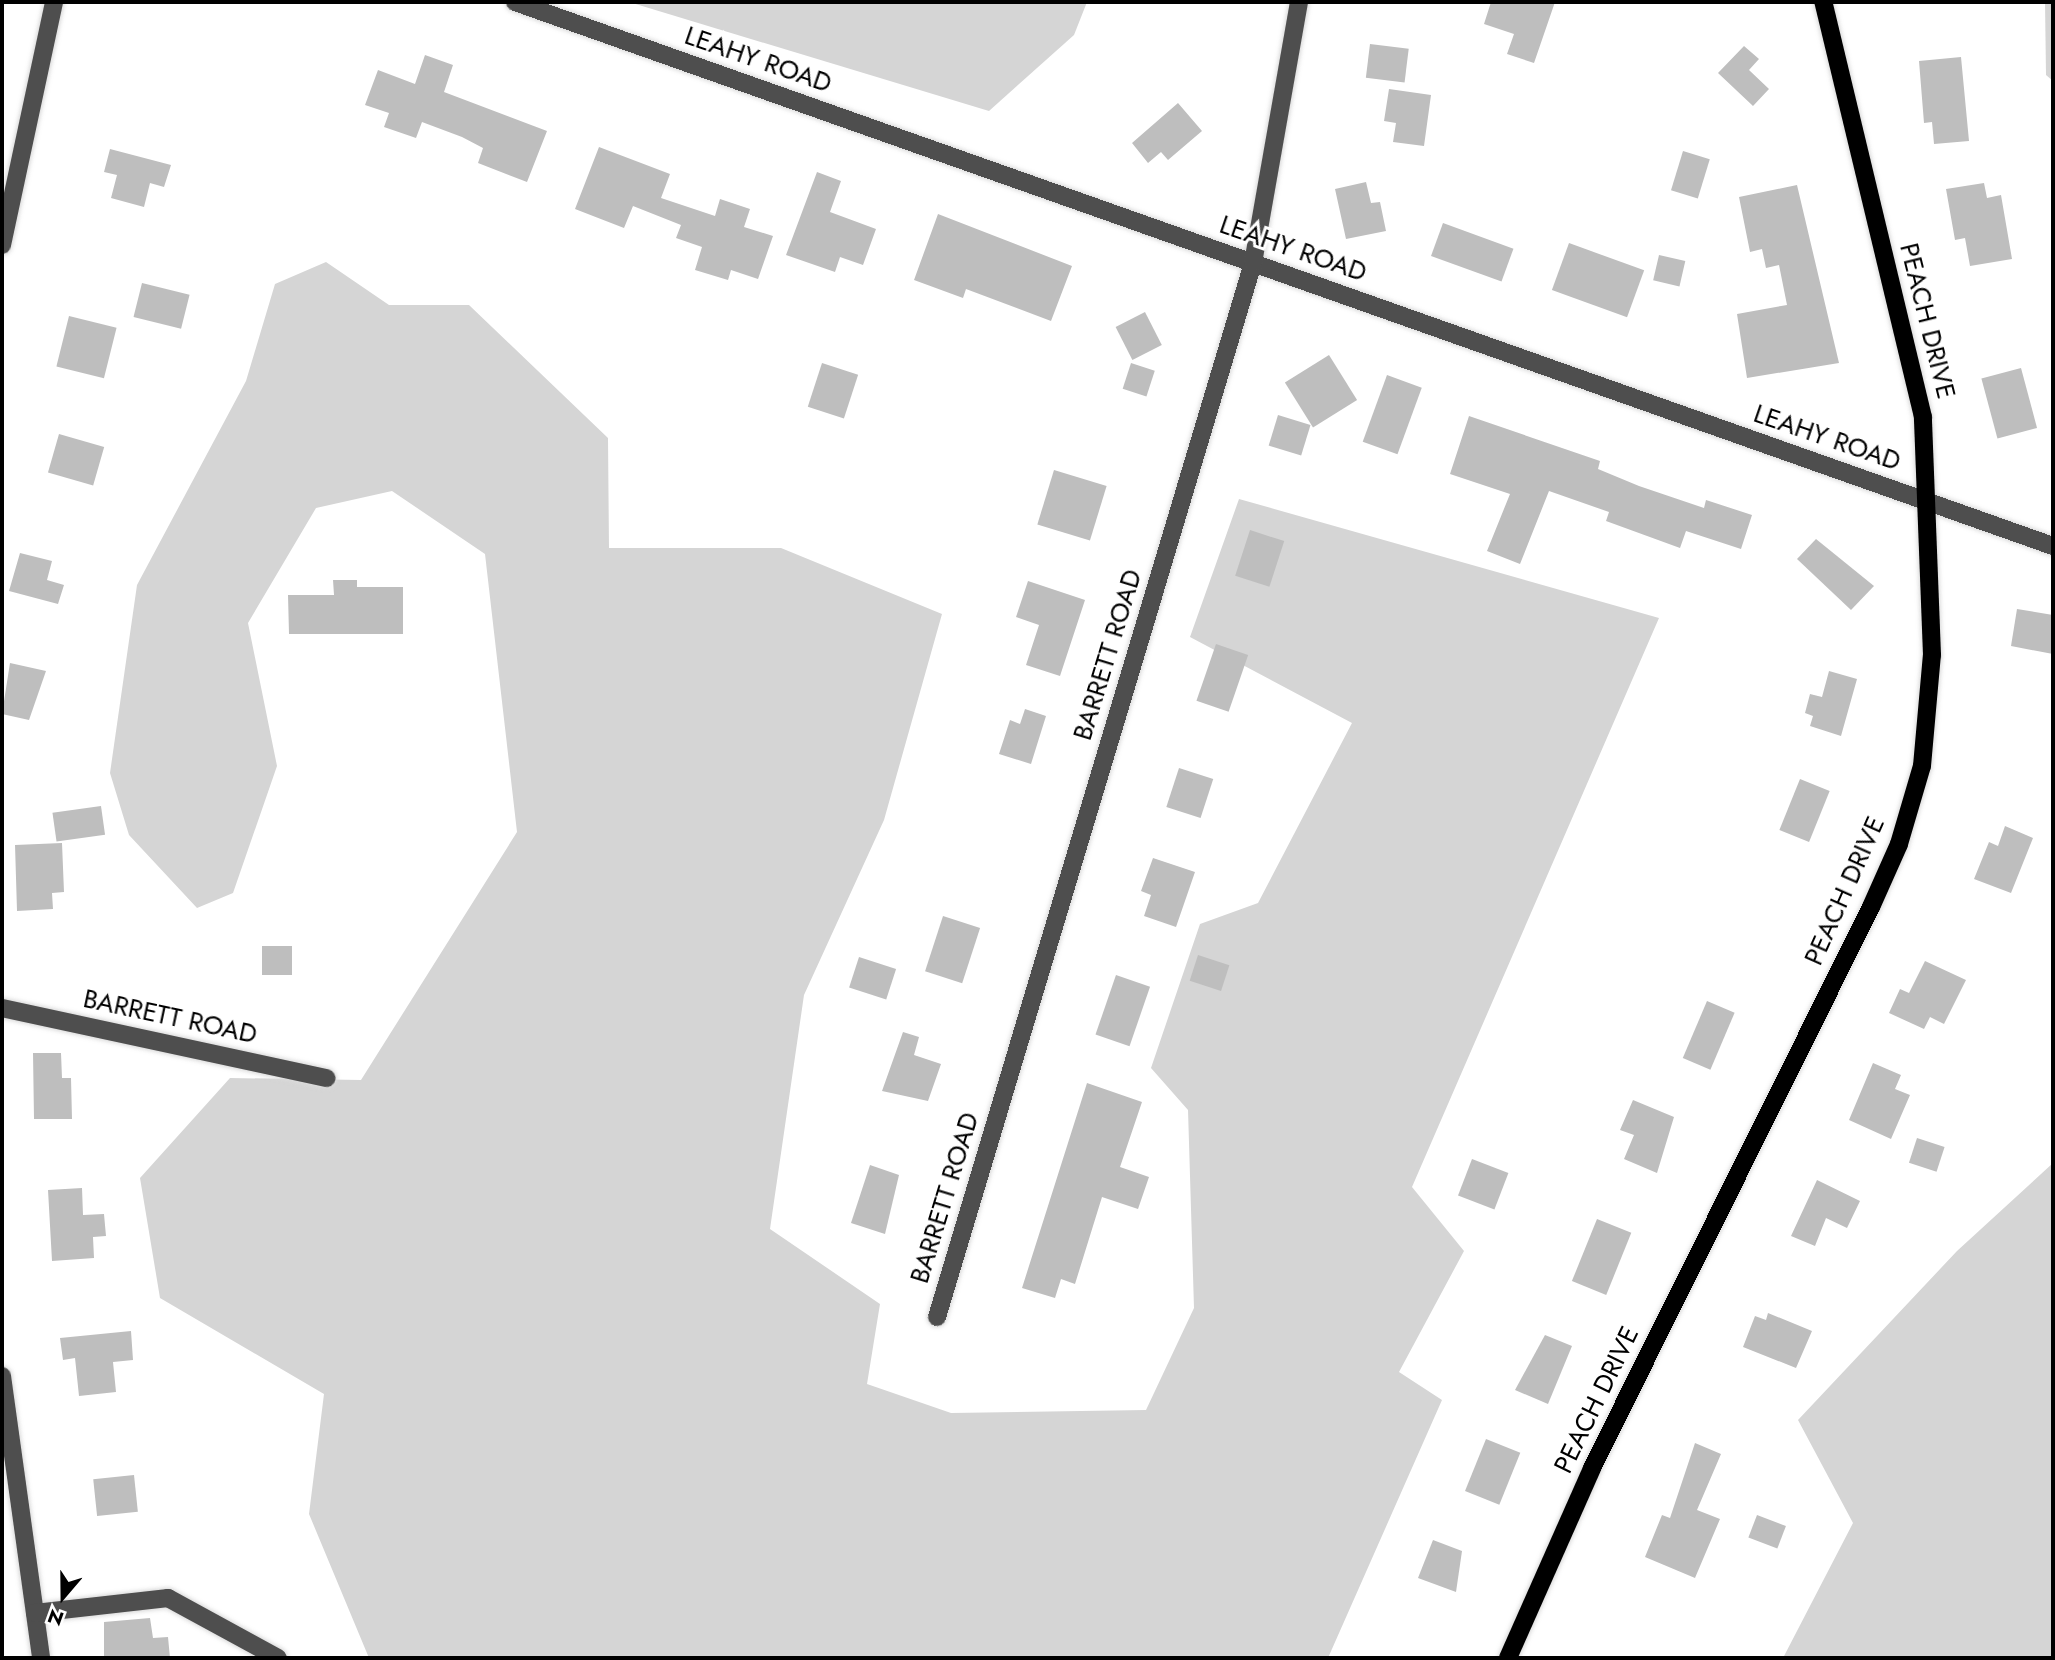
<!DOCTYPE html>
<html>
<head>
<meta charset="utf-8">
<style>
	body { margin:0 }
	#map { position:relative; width:2055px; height:1660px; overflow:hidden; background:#fff; font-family:Jost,sans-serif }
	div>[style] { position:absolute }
	.green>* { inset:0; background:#d5d5d5 }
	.building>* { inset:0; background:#bebebe; transform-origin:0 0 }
	.roads { filter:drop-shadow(0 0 2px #dbdbdb) drop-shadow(0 0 2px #dbdbdb) }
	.minor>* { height:18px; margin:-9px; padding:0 9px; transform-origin:9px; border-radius:9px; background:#4e4e4e }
	.major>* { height:18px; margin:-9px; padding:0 9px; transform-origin:9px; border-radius:9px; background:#000 }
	span { translate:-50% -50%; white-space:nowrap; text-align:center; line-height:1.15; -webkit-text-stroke:6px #fff; paint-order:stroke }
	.street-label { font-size:26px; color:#000 }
	.frame { position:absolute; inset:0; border:4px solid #000; pointer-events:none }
	.north { position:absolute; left:28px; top:1562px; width:70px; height:70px; -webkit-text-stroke:5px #fff; paint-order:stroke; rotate:200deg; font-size:19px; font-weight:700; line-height:28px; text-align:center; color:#000 }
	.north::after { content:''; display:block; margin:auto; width:24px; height:32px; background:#000; clip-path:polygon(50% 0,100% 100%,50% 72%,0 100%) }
</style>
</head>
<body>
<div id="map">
	<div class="green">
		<div style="clip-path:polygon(629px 2px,1087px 2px,1074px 35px,989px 111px)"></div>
		<div style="clip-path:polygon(2045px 2px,2053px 2px,2053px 81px,2046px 75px)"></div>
		<div style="clip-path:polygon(326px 262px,389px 305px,469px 305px,608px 438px,609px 548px,781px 548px,942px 614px,884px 820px,804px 995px,770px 1229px,880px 1304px,867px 1384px,951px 1413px,1146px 1410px,1194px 1308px,1188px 1110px,1151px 1068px,1200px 924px,1258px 903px,1352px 723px,1190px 637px,1239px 499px,1659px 618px,1412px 1187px,1464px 1251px,1399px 1372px,1442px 1400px,1328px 1658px,369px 1658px,309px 1514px,324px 1394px,160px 1298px,140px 1178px,230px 1078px,361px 1080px,517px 832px,485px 554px,392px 491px,316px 508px,248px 623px,277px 766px,233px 893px,197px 908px,129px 835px,110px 773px,137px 585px,246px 381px,275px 284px)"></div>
		<div style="clip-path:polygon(2053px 1163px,2053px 1658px,1783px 1658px,1853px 1523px,1798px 1420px,1957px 1251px)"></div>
	</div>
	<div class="building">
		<div style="clip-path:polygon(1491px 2px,1555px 2px,1534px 63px,1507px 54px,1514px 34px,1484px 24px)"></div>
		<div style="left:1370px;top:44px;width:39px;height:34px;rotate:7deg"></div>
		<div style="clip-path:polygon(1744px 46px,1759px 59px,1749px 70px,1769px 89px,1753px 106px,1718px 73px)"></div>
		<div style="clip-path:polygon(425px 55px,453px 65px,444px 92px,547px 131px,527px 182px,478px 163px,483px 148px,462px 137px,422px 122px,416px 138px,384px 127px,389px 113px,365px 105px,378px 70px,415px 84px)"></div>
		<div style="clip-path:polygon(1961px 57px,1969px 141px,1934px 144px,1932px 122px,1924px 123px,1919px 61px)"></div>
		<div style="clip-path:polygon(1389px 89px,1431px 95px,1424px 146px,1393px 142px,1396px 123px,1384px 121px)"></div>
		<div style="clip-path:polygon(1178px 103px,1202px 131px,1168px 160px,1161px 152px,1148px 163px,1132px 143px)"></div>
		<div style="clip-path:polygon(599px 147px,670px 174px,661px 198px,715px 216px,720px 199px,750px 209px,744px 227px,773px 236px,758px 279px,731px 270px,728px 280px,695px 270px,702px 247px,676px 238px,681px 225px,633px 206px,624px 228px,575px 209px)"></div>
		<div style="clip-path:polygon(110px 149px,171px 165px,164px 187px,150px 183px,144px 207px,111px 198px,117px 175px,104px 172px)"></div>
		<div style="left:1683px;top:151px;width:28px;height:41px;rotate:17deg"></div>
		<div style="clip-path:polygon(817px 172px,841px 181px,830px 212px,876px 229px,863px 265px,840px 257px,835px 272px,786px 255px)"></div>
		<div style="clip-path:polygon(1366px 182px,1371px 203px,1380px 202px,1386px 231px,1346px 239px,1335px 189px)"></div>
		<div style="clip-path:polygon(1984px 183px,1987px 198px,2001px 195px,2012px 259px,1970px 266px,1965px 238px,1955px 240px,1946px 189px)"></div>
		<div style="clip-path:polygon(1797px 185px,1839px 363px,1747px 378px,1737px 314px,1787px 305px,1779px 265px,1766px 268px,1762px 249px,1750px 252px,1739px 197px)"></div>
		<div style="clip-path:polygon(938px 214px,1072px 266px,1051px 321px,966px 289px,963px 298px,914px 280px)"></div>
		<div style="left:1443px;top:223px;width:75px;height:35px;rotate:20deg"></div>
		<div style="left:1569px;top:243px;width:80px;height:50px;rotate:20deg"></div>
		<div style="left:1659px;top:255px;width:27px;height:26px;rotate:13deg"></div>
		<div style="left:142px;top:283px;width:49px;height:35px;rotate:14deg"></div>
		<div style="left:1145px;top:312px;width:37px;height:33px;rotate:63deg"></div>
		<div style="left:69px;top:316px;width:49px;height:52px;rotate:14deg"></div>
		<div style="left:1329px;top:355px;width:53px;height:52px;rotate:58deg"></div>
		<div style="left:822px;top:363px;width:38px;height:46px;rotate:18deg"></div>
		<div style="left:1131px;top:363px;width:25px;height:27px;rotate:18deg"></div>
		<div style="left:2021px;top:368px;width:62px;height:41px;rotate:75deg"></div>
		<div style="left:1387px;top:375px;width:37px;height:71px;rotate:20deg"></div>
		<div style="left:1278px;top:415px;width:34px;height:32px;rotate:17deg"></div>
		<div style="clip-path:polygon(1469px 416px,1600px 461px,1598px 469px,1639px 486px,1704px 508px,1706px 500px,1752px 515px,1741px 549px,1686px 531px,1680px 548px,1606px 521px,1609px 512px,1549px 491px,1520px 564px,1487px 551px,1510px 494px,1450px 474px)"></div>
		<div style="left:59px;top:434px;width:47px;height:40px;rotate:16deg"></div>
		<div style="left:1054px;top:470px;width:55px;height:57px;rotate:17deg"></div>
		<div style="left:1250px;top:530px;width:36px;height:48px;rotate:18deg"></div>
		<div style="clip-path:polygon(1816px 539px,1874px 586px,1851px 610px,1797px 559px)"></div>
		<div style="clip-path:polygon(20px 553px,52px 561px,47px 580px,64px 585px,58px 604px,9px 591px)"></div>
		<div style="clip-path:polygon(333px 580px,357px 580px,357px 587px,403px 587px,403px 634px,289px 634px,288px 595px,334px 595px)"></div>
		<div style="clip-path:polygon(1028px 581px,1085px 600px,1060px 676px,1026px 665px,1039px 625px,1016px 617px)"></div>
		<div style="clip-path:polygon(2017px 609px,2053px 615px,2053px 654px,2011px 646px)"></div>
		<div style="left:1216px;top:644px;width:34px;height:60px;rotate:19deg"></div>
		<div style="clip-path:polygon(10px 663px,46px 671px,29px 720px,2px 714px)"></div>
		<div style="clip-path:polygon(1829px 671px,1857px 679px,1841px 736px,1810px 726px,1813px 716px,1805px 713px,1810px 694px,1822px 697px)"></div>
		<div style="clip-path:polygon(1025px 709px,1046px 716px,1031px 764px,999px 754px,1010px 720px,1020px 724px)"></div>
		<div style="left:1179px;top:768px;width:36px;height:41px;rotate:18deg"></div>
		<div style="left:1800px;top:779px;width:32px;height:55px;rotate:22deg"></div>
		<div style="left:101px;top:806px;width:29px;height:49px;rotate:82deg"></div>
		<div style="clip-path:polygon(2005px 826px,2033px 838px,2011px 893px,1974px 879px,1989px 842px,1998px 846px)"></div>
		<div style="clip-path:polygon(62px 843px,64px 892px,52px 893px,53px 909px,17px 911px,15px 845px)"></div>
		<div style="clip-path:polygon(1153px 858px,1195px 872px,1176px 927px,1144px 916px,1151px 895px,1141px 891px)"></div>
		<div style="left:943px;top:916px;width:39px;height:58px;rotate:18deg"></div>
		<div style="left:262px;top:946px;width:30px;height:29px"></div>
		<div style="left:1198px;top:955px;width:33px;height:27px;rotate:18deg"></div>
		<div style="left:859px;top:957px;width:39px;height:32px;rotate:18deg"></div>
		<div style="clip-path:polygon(1925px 961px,1966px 980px,1944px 1024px,1930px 1017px,1924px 1029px,1889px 1013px,1900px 989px,1909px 993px)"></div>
		<div style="left:1116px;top:975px;width:36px;height:63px;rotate:19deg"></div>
		<div style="left:1707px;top:1001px;width:30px;height:62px;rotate:23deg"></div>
		<div style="clip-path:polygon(903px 1032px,919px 1037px,914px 1055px,941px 1064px,928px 1101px,882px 1091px)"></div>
		<div style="clip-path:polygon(33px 1053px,61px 1053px,62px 1078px,71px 1078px,72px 1119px,34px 1119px)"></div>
		<div style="clip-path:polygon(1873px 1063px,1901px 1075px,1895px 1089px,1910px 1095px,1891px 1139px,1849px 1120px)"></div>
		<div style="clip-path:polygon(1087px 1083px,1142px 1102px,1120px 1167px,1149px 1177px,1138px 1209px,1102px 1197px,1075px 1284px,1061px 1279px,1055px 1298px,1022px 1288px)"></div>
		<div style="clip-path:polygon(1633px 1100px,1674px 1117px,1657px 1173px,1624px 1159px,1634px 1135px,1620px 1130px)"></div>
		<div style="left:1917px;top:1138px;width:29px;height:26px;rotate:18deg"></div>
		<div style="left:1472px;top:1159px;width:39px;height:39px;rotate:21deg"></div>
		<div style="clip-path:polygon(870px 1165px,899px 1175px,885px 1234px,851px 1223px)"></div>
		<div style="clip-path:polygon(1817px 1180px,1860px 1201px,1847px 1228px,1826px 1218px,1815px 1246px,1791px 1236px)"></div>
		<div style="clip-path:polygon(82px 1188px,83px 1215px,104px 1214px,106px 1236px,93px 1237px,94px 1258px,52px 1261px,48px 1190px)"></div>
		<div style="left:1597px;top:1219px;width:37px;height:67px;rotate:22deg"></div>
		<div style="clip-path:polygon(1768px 1313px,1812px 1331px,1796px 1368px,1743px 1347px,1755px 1316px,1766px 1320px)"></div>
		<div style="clip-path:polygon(131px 1331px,133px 1360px,113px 1362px,116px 1392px,79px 1396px,75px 1358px,63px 1360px,60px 1338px)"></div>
		<div style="clip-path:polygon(1545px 1335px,1572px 1346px,1548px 1404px,1515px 1390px)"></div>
		<div style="left:1486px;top:1439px;width:37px;height:56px;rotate:22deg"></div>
		<div style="clip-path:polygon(1695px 1443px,1721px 1454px,1697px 1510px,1720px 1519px,1695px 1578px,1645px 1557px,1662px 1515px,1670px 1518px)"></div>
		<div style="left:134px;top:1475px;width:37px;height:41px;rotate:84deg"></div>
		<div style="left:1757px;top:1515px;width:31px;height:24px;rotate:21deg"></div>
		<div style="clip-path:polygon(1433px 1540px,1462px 1551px,1456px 1592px,1418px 1578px)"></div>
		<div style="clip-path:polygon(150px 1618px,153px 1638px,168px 1637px,170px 1658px,104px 1658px,104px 1622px)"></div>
	</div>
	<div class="roads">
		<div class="minor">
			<div style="left:515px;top:2px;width:1631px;rotate:19.48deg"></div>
			<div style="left:2px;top:245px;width:249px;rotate:-77.9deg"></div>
			<div style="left:2px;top:1008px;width:332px;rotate:12.2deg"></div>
			<div style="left:937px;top:1317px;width:1100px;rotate:-73.31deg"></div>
			<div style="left:1253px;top:263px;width:265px;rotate:-80deg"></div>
			<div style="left:2px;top:1376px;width:285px;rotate:82.1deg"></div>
			<div style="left:35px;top:1613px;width:134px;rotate:-6.4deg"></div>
			<div style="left:168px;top:1598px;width:125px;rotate:28.6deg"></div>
		</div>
		<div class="major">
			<div style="left:1508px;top:1658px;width:208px;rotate:-66.1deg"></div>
			<div style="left:1592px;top:1468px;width:627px;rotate:-63.56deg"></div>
			<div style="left:1871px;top:907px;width:69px;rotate:-66deg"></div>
			<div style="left:1899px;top:844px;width:81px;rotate:-73.6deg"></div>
			<div style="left:1922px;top:766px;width:111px;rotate:-84.9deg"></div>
			<div style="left:1932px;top:655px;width:238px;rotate:-92.2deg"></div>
			<div style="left:1923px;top:417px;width:427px;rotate:-103.5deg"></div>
		</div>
	</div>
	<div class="street-label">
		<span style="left:758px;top:60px;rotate:19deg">LEAHY ROAD</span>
		<span style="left:1293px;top:249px;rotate:19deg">LEAHY ROAD</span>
		<span style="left:1927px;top:321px;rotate:76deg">PEACH DRIVE</span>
		<span style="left:1827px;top:438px;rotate:19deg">LEAHY ROAD</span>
		<span style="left:1108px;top:655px;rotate:-73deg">BARRETT ROAD</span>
		<span style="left:1845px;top:891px;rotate:-66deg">PEACH DRIVE</span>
		<span style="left:170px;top:1017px;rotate:12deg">BARRETT ROAD</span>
		<span style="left:945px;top:1198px;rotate:-73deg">BARRETT ROAD</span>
		<span style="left:1597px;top:1400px;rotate:-64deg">PEACH DRIVE</span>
	</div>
	<div class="frame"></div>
	<div class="north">N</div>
</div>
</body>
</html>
